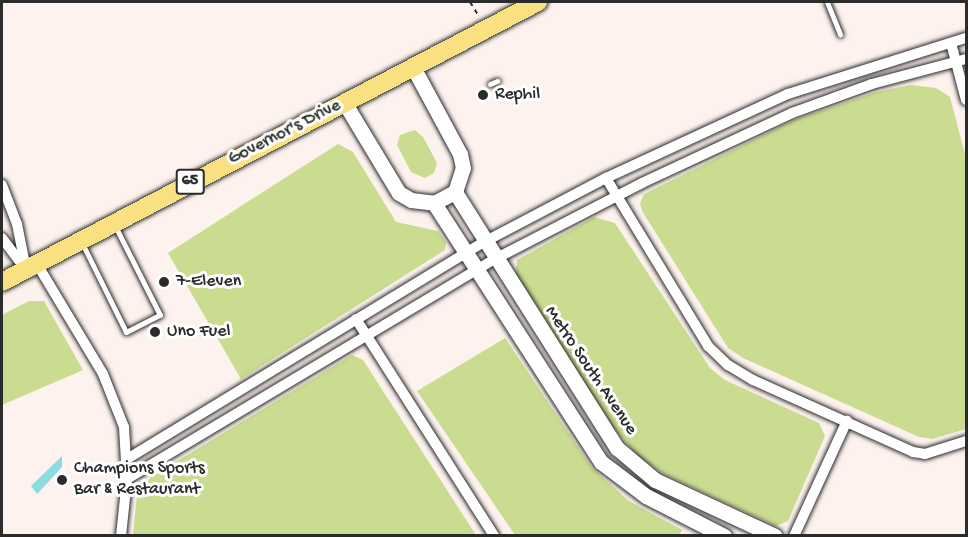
<!DOCTYPE html>
<html>
<head>
<meta charset="utf-8">
<style>
	body { margin:0 }
	#map { position:relative; width:968px; height:537px; overflow:hidden; background:#fdf2ee; font-family:"Gochi Hand",sans-serif }
	div>[style] { position:absolute }
	.green>* { inset:0; background:#cadc90 }
	.water>* { inset:0; background:#8bdde1 }
	.path>* { height:2px; margin-top:-1px; transform-origin:0; background:repeating-linear-gradient(90deg,#2b2b2b 0 4.5px,transparent 0 9px) }
	.roads { filter:drop-shadow(0 0 2px #2b2b2b) drop-shadow(0 0 2px #2b2b2b) }
	.lane>* { height:5px; margin:-2.5px; padding:0 2.5px; transform-origin:2.5px; border-radius:2.5px; background:#fff }
	.street>* { height:10px; margin:-5px; padding:0 5px; transform-origin:5px; border-radius:5px; background:#fff }
	.secondary>* { height:15px; margin:-7.5px; padding:0 7.5px; transform-origin:7.5px; border-radius:7.5px; background:#fff }
	.primary>* { height:18px; margin:-9px; padding:0 9px; transform-origin:9px; border-radius:9px; background:#f9e181 }
	.dots>* { width:16px; height:16px; translate:-50% -50%; box-sizing:border-box; border:3px solid #fff; border-radius:50% }
	span { translate:-50% -50%; white-space:nowrap; text-align:center; line-height:1.15; -webkit-text-stroke:6px #fff; paint-order:stroke }
	.shield-label span { padding:2px 4px; background:#fff; border:2px solid; border-radius:4px; -webkit-text-stroke-width:0 }
	.shield-label { font-size:16px; color:#2b2b2b; font-weight:700 }
	.poi-label { font-size:18px; color:#2b2b2b }
	.left { translate:0 -50%; text-align:left }
	.street-label { font-size:18px; color:#2b2b2b }
	.frame { position:absolute; inset:0; border:3px solid #2b2b2b; pointer-events:none }
</style>
</head>
<body>
<div id="map">
	<div class="green">
		<div style="clip-path:polygon(911px 85px,936px 88px,950px 97px,966px 158px,966px 429px,932px 439px,919px 437px,743px 358px,728px 348px,642px 211px,640px 203px,644px 194px,794px 120px,876px 92px)"></div>
		<div style="clip-path:polygon(415px 130px,423px 137px,437px 163px,434px 173px,425px 178px,411px 172px,397px 145px,400px 135px)"></div>
		<div style="clip-path:polygon(338px 144px,353px 152px,396px 222px,438px 231px,446px 242px,445px 250px,241px 379px,168px 253px)"></div>
		<div style="clip-path:polygon(594px 217px,615px 223px,710px 368px,725px 380px,819px 423px,825px 436px,788px 521px,776px 526px,662px 473px,638px 456px,606px 419px,516px 274px,517px 260px)"></div>
		<div style="clip-path:polygon(29px 301px,44px 301px,83px 370px,2px 405px,2px 315px)"></div>
		<div style="clip-path:polygon(505px 338px,592px 468px,629px 501px,682px 530px,679px 535px,515px 535px,417px 391px)"></div>
		<div style="clip-path:polygon(352px 355px,363px 360px,476px 535px,133px 535px,137px 496px,151px 477px)"></div>
	</div>
	<div class="water">
		<div style="clip-path:polygon(62px 456px,62px 467px,37px 494px,31px 486px)"></div>
	</div>
	<div class="path">
		<div style="left:470px;top:2px;width:15px;rotate:58deg"></div>
	</div>
	<div class="roads">
		<div class="lane">
			<div style="left:827px;top:2px;width:35px;rotate:68deg"></div>
			<div style="left:490px;top:84px;width:8px;rotate:-23deg"></div>
			<div style="left:83px;top:245px;width:97px;rotate:63.7deg"></div>
			<div style="left:126px;top:332px;width:38px;rotate:-27deg"></div>
			<div style="left:160px;top:315px;width:100px;rotate:-116.8deg"></div>
		</div>
		<div class="street">
			<div style="left:951px;top:43px;width:59px;rotate:75.3deg"></div>
			<div style="left:606px;top:178px;width:197px;rotate:58.7deg"></div>
			<div style="left:708px;top:346px;width:28px;rotate:44deg"></div>
			<div style="left:728px;top:365px;width:29px;rotate:31deg"></div>
			<div style="left:753px;top:380px;width:175px;rotate:24.2deg"></div>
			<div style="left:913px;top:452px;width:12px;rotate:9deg"></div>
			<div style="left:925px;top:454px;width:43px;rotate:-17.6deg"></div>
			<div style="left:2px;top:185px;width:42px;rotate:69deg"></div>
			<div style="left:17px;top:224px;width:46px;rotate:78.7deg"></div>
			<div style="left:2px;top:238px;width:36px;rotate:53deg"></div>
			<div style="left:37px;top:264px;width:128px;rotate:59deg"></div>
			<div style="left:103px;top:374px;width:57px;rotate:68.4deg"></div>
			<div style="left:124px;top:427px;width:52px;rotate:86.7deg"></div>
			<div style="left:127px;top:479px;width:57px;rotate:96deg"></div>
			<div style="left:356px;top:319px;width:257px;rotate:57.5deg"></div>
			<div style="left:127px;top:459px;width:418px;rotate:-31.3deg"></div>
			<div style="left:484px;top:242px;width:138px;rotate:-27.7deg"></div>
			<div style="left:606px;top:178px;width:200px;rotate:-24.8deg"></div>
			<div style="left:788px;top:94px;width:187px;rotate:-17.5deg"></div>
			<div style="left:127px;top:479px;width:429px;rotate:-30.9deg"></div>
			<div style="left:495px;top:259px;width:165px;rotate:-27.3deg"></div>
			<div style="left:642px;top:183px;width:166px;rotate:-25deg"></div>
			<div style="left:792px;top:113px;width:85px;rotate:-19.9deg"></div>
			<div style="left:872px;top:84px;width:97px;rotate:-14.9deg"></div>
			<div style="left:794px;top:536px;width:127px;rotate:-65.3deg"></div>
		</div>
		<div class="secondary">
			<div style="left:344px;top:102px;width:106px;rotate:58.9deg"></div>
			<div style="left:399px;top:193px;width:14px;rotate:30deg"></div>
			<div style="left:411px;top:200px;width:23px;rotate:7deg"></div>
			<div style="left:434px;top:203px;width:24px;rotate:-28deg"></div>
			<div style="left:455px;top:192px;width:25px;rotate:-72deg"></div>
			<div style="left:463px;top:168px;width:14px;rotate:-102deg"></div>
			<div style="left:460px;top:154px;width:99px;rotate:-118.4deg"></div>
			<div style="left:455px;top:192px;width:303px;rotate:57.7deg"></div>
			<div style="left:617px;top:448px;width:50px;rotate:40.1deg"></div>
			<div style="left:655px;top:480px;width:132px;rotate:25deg"></div>
			<div style="left:434px;top:203px;width:308px;rotate:57.2deg"></div>
			<div style="left:601px;top:462px;width:56px;rotate:37.1deg"></div>
			<div style="left:646px;top:496px;width:88px;rotate:27.1deg"></div>
		</div>
		<div class="primary">
			<div style="left:2px;top:282px;width:605px;rotate:-27.58deg"></div>
		</div>
	</div>
	<div class="dots">
		<div style="left:483px;top:95px;background:#2b2b2b"></div>
		<div style="left:164px;top:282px;background:#2b2b2b"></div>
		<div style="left:155px;top:332px;background:#2b2b2b"></div>
		<div style="left:62px;top:480px;background:#2b2b2b"></div>
	</div>
	<div class="shield-label">
		<span style="left:190px;top:182px">65</span>
	</div>
	<div class="poi-label">
		<span class="left" style="left:495px;top:95px">Rephil</span>
		<span class="left" style="left:176px;top:282px">7-Eleven</span>
		<span class="left" style="left:167px;top:332px">Uno Fuel</span>
		<span class="left" style="left:74px;top:480px">Champions Sports<br>Bar &amp; Restaurant</span>
	</div>
	<div class="street-label">
		<span style="left:285px;top:133px;rotate:-27deg">Governor's Drive</span>
		<span style="left:590px;top:371px;rotate:56deg">Metro South Avenue</span>
	</div>
	<div class="frame"></div>
</div>
</body>
</html>
